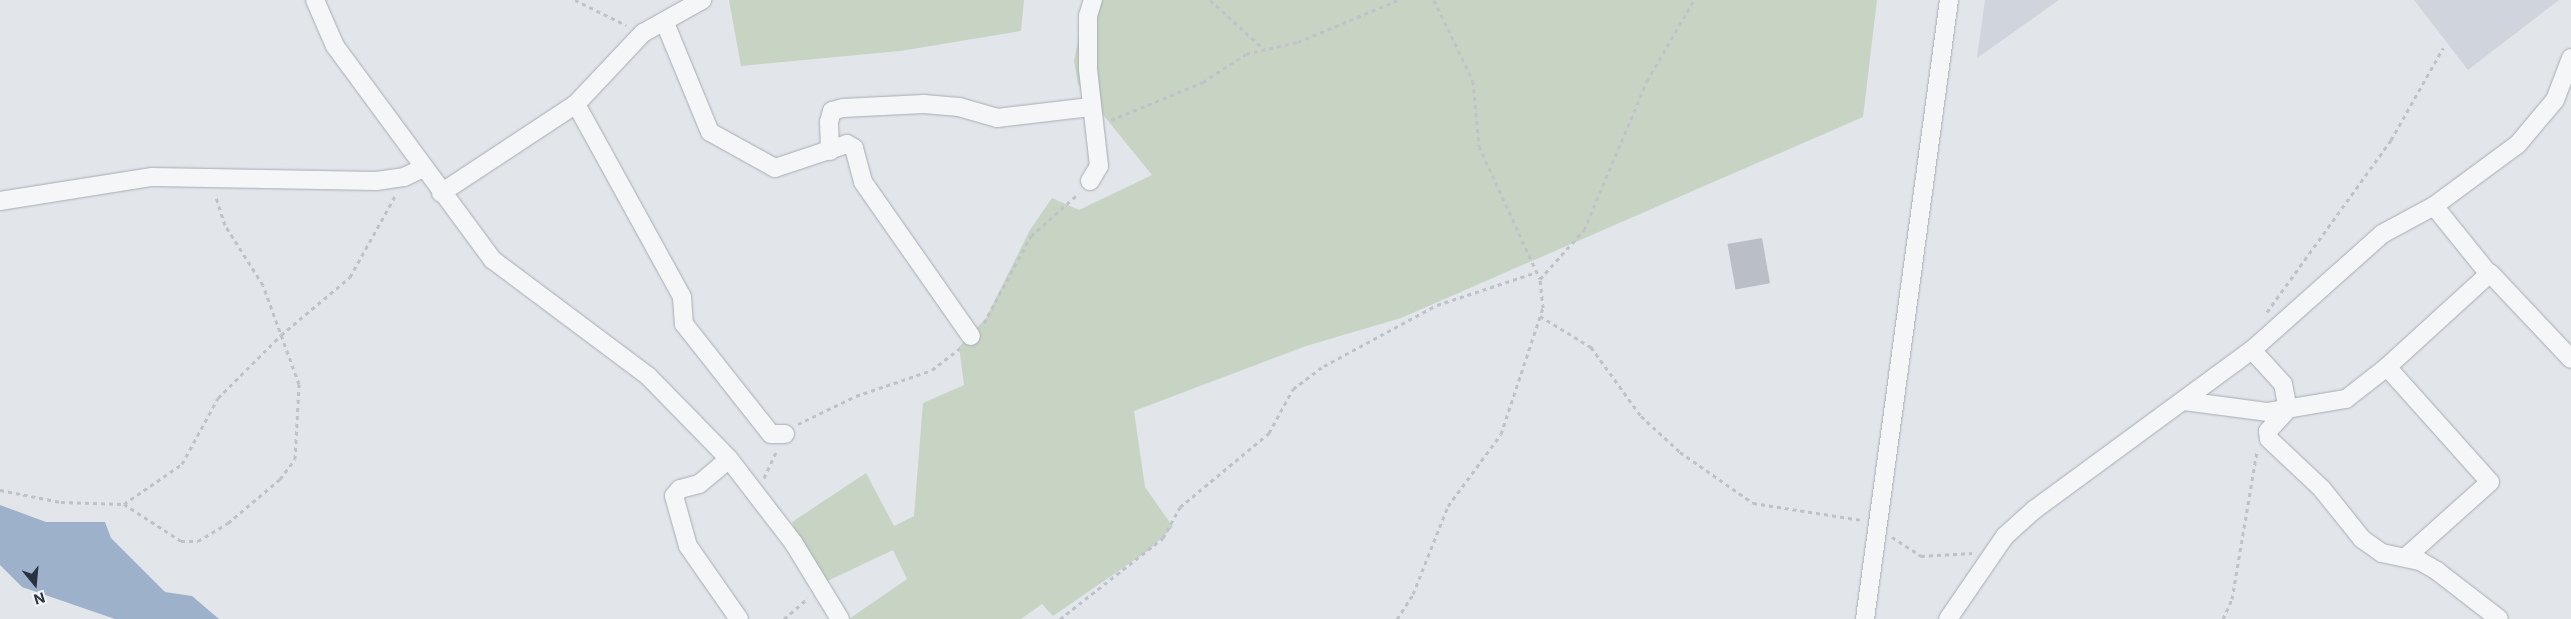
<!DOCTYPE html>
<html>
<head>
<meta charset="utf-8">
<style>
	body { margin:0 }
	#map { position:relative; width:2571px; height:619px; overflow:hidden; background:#e2e5ea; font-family:Inter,sans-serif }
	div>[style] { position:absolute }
	.built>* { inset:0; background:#d0d4dc }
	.green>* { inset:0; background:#c7d4c3 }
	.water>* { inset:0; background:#9db2ca }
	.building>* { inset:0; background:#b9bec7; transform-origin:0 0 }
	.path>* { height:3px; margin-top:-1.5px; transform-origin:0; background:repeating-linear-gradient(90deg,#bfc3c9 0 4px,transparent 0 8px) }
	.roads { filter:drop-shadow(0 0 1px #a7acb4) drop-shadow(0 0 1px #a7acb4) }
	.street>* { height:18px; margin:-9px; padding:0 9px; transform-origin:9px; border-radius:9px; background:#f4f6f8 }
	span { translate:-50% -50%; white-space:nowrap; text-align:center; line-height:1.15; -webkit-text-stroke:4px #f1f4f7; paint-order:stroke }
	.north { position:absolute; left:10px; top:559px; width:50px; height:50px; -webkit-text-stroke:4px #f1f4f7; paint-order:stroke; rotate:163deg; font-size:14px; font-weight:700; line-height:20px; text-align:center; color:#2a3242 }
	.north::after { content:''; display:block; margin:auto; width:18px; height:22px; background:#2a3242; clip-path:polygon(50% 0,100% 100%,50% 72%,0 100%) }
</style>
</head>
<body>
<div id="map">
	<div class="built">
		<div style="clip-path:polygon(1985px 0,2059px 0,1977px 58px)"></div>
		<div style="clip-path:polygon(2414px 0,2559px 0,2468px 70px)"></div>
	</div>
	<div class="green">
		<div style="clip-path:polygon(729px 0,1024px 0,1021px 31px,900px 51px,741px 66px)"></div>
		<div style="clip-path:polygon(1086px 0,1877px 0,1863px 117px,1401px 318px,1306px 346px,1134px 411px,1145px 487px,1173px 527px,1149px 550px,1053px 616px,1042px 604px,1021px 619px,849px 619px,907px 579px,893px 550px,819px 585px,792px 522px,866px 473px,894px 526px,914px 516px,923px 403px,964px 385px,959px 347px,986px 318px,1030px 230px,1052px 198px,1079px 210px,1152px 175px,1078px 84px,1074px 61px)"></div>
	</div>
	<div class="water">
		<div style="clip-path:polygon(0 505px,46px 522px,105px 522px,111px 538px,165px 592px,192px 596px,219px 619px,115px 619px,22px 587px,0 565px)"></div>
	</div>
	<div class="building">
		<div style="left:1762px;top:238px;width:46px;height:35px;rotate:80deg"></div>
	</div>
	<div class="path">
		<div style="left:575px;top:0;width:57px;rotate:26.1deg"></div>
		<div style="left:1210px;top:0;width:73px;rotate:42.2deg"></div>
		<div style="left:1434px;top:0;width:90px;rotate:64.3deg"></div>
		<div style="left:1473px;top:81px;width:65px;rotate:84.7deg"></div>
		<div style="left:1479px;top:146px;width:146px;rotate:65.4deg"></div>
		<div style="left:1111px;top:120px;width:100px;rotate:-22.4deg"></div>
		<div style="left:1203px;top:82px;width:51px;rotate:-33.1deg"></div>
		<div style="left:1246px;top:54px;width:53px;rotate:-13deg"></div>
		<div style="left:1298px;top:42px;width:108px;rotate:-22.8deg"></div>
		<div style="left:2267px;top:312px;width:212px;rotate:-54.2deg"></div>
		<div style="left:2391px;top:140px;width:106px;rotate:-60.5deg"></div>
		<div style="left:1540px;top:316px;width:60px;rotate:31.3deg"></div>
		<div style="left:1591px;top:347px;width:85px;rotate:54.1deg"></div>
		<div style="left:1641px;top:416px;width:53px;rotate:42.7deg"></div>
		<div style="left:1680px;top:452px;width:89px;rotate:34.9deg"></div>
		<div style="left:1753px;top:503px;width:110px;rotate:8.9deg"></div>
		<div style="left:984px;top:323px;width:99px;rotate:-61.6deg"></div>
		<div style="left:1031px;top:236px;width:64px;rotate:-41.9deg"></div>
		<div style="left:798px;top:424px;width:64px;rotate:-25.8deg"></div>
		<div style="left:856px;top:396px;width:80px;rotate:-18.9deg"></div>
		<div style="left:932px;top:370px;width:36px;rotate:-38deg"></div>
		<div style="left:764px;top:478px;width:29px;rotate:-65deg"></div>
		<div style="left:0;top:490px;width:62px;rotate:11.1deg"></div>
		<div style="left:61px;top:502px;width:63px;rotate:1.8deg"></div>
		<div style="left:124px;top:504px;width:68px;rotate:33deg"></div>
		<div style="left:181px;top:541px;width:17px"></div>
		<div style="left:198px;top:541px;width:35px;rotate:-31deg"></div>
		<div style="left:228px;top:523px;width:68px;rotate:-40.2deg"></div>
		<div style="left:280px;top:479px;width:25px;rotate:-53deg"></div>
		<div style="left:295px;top:459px;width:75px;rotate:-86.9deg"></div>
		<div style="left:299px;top:384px;width:105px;rotate:-110deg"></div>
		<div style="left:263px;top:285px;width:71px;rotate:-122.3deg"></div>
		<div style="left:225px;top:225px;width:32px;rotate:-108deg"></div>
		<div style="left:124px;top:504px;width:70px;rotate:-34.6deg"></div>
		<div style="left:182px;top:464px;width:75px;rotate:-61.4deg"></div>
		<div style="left:218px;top:398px;width:89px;rotate:-45deg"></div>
		<div style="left:281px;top:335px;width:90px;rotate:-40deg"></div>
		<div style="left:350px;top:277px;width:93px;rotate:-60.9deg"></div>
		<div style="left:1892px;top:537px;width:35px;rotate:33deg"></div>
		<div style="left:1921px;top:556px;width:51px;rotate:-3.4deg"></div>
		<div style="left:784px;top:619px;width:32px;rotate:-41deg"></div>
		<div style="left:1060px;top:619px;width:131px;rotate:-38.2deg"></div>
		<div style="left:1163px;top:538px;width:35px;rotate:-61deg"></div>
		<div style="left:1180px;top:507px;width:116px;rotate:-39.7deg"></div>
		<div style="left:1269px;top:433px;width:50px;rotate:-61.4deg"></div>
		<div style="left:1293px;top:389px;width:39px;rotate:-37deg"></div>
		<div style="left:1324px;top:366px;width:128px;rotate:-28.4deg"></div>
		<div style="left:1437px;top:305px;width:105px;rotate:-18.3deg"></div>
		<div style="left:1397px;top:619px;width:30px;rotate:-57deg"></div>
		<div style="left:1413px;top:594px;width:95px;rotate:-68.3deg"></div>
		<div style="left:1448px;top:506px;width:89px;rotate:-53.6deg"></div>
		<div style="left:1501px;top:434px;width:133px;rotate:-71.6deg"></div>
		<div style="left:1543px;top:308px;width:29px;rotate:-96deg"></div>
		<div style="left:1540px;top:279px;width:66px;rotate:-48.1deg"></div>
		<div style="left:1584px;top:230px;width:162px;rotate:-67.1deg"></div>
		<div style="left:1647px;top:81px;width:94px;rotate:-59.9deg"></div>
		<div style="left:2223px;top:619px;width:22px;rotate:-66deg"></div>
		<div style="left:2232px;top:599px;width:150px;rotate:-80.4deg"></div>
	</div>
	<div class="roads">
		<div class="street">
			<div style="left:315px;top:0;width:50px;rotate:66.5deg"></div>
			<div style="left:335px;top:46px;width:266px;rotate:53.6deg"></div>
			<div style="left:493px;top:260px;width:194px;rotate:36.8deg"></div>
			<div style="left:648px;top:376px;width:66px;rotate:45.6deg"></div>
			<div style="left:694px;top:423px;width:50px;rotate:45.8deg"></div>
			<div style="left:729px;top:459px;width:105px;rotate:52.4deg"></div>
			<div style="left:793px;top:542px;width:90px;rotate:58.6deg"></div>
			<div style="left:665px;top:23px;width:118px;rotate:67.6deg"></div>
			<div style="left:710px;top:132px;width:74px;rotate:29deg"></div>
			<div style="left:775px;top:168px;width:76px;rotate:-18.4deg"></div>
			<div style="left:847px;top:144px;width:8px;rotate:30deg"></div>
			<div style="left:854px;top:148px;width:35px;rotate:75deg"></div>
			<div style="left:863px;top:182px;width:188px;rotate:55deg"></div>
			<div style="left:576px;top:104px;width:220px;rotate:61.2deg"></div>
			<div style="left:682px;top:297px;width:27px;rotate:86deg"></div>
			<div style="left:684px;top:324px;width:140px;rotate:51.7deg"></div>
			<div style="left:771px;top:434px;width:14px"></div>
			<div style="left:830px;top:151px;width:29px;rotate:-92deg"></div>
			<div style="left:829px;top:122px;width:11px;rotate:-75deg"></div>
			<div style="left:832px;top:111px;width:11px;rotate:-15deg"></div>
			<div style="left:843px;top:108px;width:81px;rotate:-2.8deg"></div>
			<div style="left:924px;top:104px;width:35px;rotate:5deg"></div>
			<div style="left:959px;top:107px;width:40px;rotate:16deg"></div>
			<div style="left:997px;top:118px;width:94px;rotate:-6.7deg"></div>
			<div style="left:1090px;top:181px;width:17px;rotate:-59deg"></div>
			<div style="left:1099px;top:166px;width:98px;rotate:-96.5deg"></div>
			<div style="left:1088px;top:69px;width:53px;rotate:-90deg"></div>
			<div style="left:1088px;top:16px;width:17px;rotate:-73deg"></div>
			<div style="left:441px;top:193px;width:162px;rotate:-33.4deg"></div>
			<div style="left:576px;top:104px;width:98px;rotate:-46.7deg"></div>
			<div style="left:643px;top:33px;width:68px;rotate:-29.2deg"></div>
			<div style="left:0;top:201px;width:154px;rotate:-9deg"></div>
			<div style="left:152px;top:177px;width:224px;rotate:1deg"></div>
			<div style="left:376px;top:181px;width:28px;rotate:-8deg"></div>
			<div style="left:404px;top:177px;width:21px;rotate:-25deg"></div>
			<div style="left:2434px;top:206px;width:86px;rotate:51.1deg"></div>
			<div style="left:2252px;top:350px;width:46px;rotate:47.6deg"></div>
			<div style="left:2283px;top:384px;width:25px;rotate:79deg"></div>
			<div style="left:2288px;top:409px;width:30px;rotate:132deg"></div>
			<div style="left:2268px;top:431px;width:8px;rotate:83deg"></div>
			<div style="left:2269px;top:439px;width:73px;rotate:43.3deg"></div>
			<div style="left:2322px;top:489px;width:64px;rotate:51.3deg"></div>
			<div style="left:2362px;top:539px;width:24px;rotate:35deg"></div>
			<div style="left:2382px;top:553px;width:39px;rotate:12deg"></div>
			<div style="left:2420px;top:561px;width:20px;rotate:30deg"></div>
			<div style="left:2437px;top:571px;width:78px;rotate:37.7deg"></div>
			<div style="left:2387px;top:367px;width:154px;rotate:48.2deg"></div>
			<div style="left:2490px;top:482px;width:113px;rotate:138.2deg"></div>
			<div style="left:2184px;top:401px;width:85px;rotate:7.5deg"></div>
			<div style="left:2268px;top:412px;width:79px;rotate:-9.5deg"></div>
			<div style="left:2346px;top:399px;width:52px;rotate:-38deg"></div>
			<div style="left:2387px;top:367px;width:139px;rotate:-42.4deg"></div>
			<div style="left:2490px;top:273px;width:118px;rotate:46.7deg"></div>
			<div style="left:729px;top:459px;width:39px;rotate:140deg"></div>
			<div style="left:699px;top:484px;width:20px;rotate:165deg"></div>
			<div style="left:680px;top:489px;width:9px;rotate:131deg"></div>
			<div style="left:674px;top:496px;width:52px;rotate:74.4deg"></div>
			<div style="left:688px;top:546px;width:89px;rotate:55.1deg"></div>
			<div style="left:1865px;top:619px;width:625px;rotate:-82.27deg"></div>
			<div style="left:1948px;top:619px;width:101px;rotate:-55.5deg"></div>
			<div style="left:2005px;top:536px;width:39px;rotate:-42deg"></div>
			<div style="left:2034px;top:510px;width:270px;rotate:-36.3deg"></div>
			<div style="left:2252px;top:350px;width:174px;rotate:-41.7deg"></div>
			<div style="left:2382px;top:234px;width:59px;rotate:-28.3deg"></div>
			<div style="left:2434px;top:206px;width:104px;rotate:-36.4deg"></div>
			<div style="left:2518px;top:144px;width:57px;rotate:-49.9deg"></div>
			<div style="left:2555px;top:100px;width:45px;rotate:-69.1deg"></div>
		</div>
	</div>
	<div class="north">N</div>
</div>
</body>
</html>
